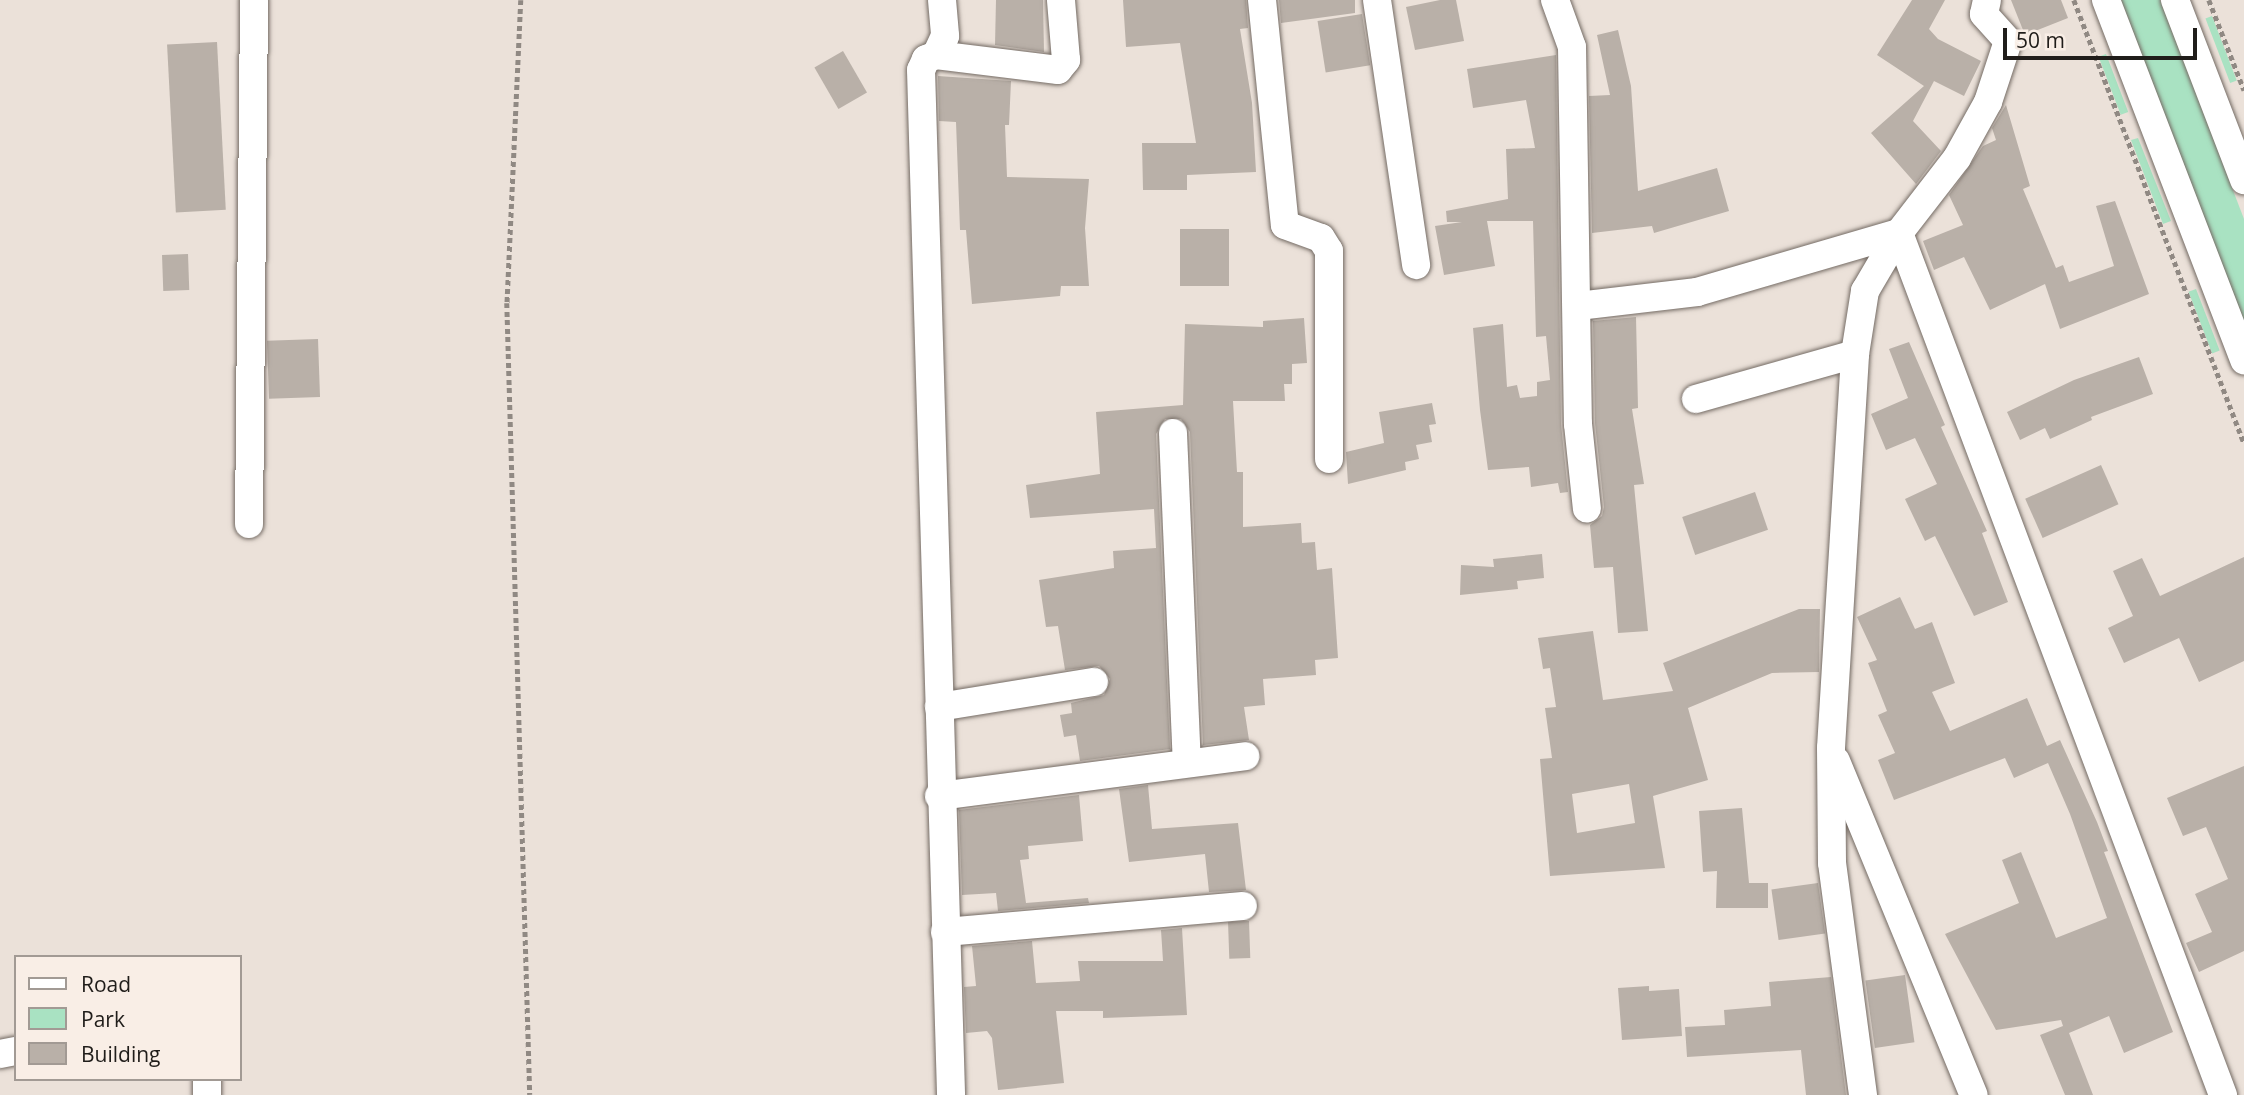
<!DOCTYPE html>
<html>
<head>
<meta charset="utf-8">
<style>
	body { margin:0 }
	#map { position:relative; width:2244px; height:1095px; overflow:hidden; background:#ebe1d9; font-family:"Open Sans",sans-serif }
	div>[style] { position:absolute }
	.green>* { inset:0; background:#a9e2c2; transform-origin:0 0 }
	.building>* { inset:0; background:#b9b0a8; transform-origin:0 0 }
	.path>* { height:4.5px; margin-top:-2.25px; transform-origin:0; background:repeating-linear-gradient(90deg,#908983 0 5px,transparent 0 8.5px) }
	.roads { filter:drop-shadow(0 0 2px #746b64) drop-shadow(0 0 2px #746b64) }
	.street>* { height:28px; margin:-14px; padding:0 14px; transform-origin:14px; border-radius:14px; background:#fff }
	span { translate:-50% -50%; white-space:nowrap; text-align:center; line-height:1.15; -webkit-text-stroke:7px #f9eee6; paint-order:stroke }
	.legend { position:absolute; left:14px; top:955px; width:228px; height:126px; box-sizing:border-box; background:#f9eee6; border:2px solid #a29a94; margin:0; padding:9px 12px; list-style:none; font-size:21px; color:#201d1a }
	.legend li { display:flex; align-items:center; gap:14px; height:35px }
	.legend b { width:35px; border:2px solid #a29a94 }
	.scale { position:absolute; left:2003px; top:28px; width:194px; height:32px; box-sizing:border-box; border:4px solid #201d1a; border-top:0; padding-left:9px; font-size:21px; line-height:24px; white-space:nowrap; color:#201d1a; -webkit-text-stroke:5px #f9eee6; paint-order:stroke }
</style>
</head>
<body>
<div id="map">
	<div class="green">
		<div style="clip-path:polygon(2121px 0,2160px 0,2244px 219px,2244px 322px)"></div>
		<div style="left:2212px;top:16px;width:69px;height:7px;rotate:69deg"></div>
		<div style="left:2106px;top:54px;width:62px;height:8px;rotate:69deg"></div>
		<div style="clip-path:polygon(2138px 138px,2171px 221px,2163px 224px,2131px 140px)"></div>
		<div style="left:2196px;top:289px;width:66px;height:8px;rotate:69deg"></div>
	</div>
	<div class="building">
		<div style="clip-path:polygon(996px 0,1043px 0,1044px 52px,995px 45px)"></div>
		<div style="clip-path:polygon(1123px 0,1246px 0,1248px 28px,1240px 29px,1252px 103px,1256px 172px,1187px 175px,1187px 190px,1143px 190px,1142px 143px,1196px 143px,1180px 43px,1126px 47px)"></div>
		<div style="clip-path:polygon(1279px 0,1355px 0,1355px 13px,1281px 23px)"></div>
		<div style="clip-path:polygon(1440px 0,1456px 0,1464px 41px,1415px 50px,1406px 7px)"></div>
		<div style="clip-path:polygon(1912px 0,1945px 0,1929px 29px,1938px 39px,1981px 61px,1964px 96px,1934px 81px,1913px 121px,1941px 151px,1916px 184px,1871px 133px,1924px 86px,1877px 55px)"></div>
		<div style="clip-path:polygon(2011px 0,2061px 0,2068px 18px,2025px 35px)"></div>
		<div style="left:1362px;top:14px;width:52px;height:45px;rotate:81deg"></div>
		<div style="clip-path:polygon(1618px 30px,1631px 86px,1638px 191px,1717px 168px,1729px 211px,1654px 233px,1652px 226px,1592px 233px,1589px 96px,1610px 95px,1597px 35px)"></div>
		<div style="left:217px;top:42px;width:168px;height:50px;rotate:87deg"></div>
		<div style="left:843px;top:51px;width:48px;height:33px;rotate:60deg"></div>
		<div style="clip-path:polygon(1556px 55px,1561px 424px,1568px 492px,1560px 493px,1558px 483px,1531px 487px,1529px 467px,1488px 470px,1480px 410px,1473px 328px,1503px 324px,1507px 387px,1517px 385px,1520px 398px,1537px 396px,1537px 382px,1550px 380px,1546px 336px,1536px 337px,1533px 221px,1487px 221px,1495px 266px,1444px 275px,1435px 226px,1462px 222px,1447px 222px,1446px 211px,1508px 199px,1506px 149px,1535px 148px,1526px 100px,1473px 108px,1467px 69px)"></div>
		<div style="clip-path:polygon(938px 76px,1011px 81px,1009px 125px,1005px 125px,1007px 177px,1089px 179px,1085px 228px,1089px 286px,1061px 286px,1060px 296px,972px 304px,966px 230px,960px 230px,956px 122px,939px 121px)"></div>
		<div style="clip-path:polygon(2006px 105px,2030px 186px,2023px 189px,2056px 268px,2063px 265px,2069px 282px,2114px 266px,2096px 206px,2115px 201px,2149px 294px,2060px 329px,2045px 284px,1990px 310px,1964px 257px,1934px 270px,1923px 241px,1963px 225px,1949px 195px,1983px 146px,1996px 140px,1992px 128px)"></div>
		<div style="left:1180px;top:229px;width:49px;height:57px"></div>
		<div style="left:188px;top:254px;width:36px;height:26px;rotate:88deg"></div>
		<div style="clip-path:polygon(1636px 317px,1638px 408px,1632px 409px,1644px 484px,1634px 485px,1648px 631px,1618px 633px,1613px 567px,1594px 568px,1590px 525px,1602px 516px,1604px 507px,1595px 423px,1593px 321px)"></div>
		<div style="clip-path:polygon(1304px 318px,1307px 363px,1292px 364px,1292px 384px,1284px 384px,1285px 401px,1233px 401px,1237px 472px,1243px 472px,1243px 527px,1301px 523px,1302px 543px,1315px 542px,1317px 570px,1332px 568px,1338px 658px,1315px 660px,1316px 675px,1263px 679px,1265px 705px,1244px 707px,1249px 740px,1203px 745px,1190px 432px,1181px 419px,1165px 419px,1156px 434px,1170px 749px,1080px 761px,1076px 735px,1064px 737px,1060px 715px,1072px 713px,1071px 703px,1104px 695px,1110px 679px,1099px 666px,1065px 670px,1058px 626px,1046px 627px,1039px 580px,1114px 568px,1113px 551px,1156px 548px,1154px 509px,1030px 518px,1026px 485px,1100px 474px,1096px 412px,1183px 405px,1185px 324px,1263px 327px,1263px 321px)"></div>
		<div style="left:318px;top:339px;width:58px;height:51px;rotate:88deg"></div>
		<div style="clip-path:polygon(1909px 342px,1945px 425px,1941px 427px,1987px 531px,1982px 533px,2008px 602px,1974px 616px,1935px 536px,1925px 541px,1905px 499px,1937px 484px,1915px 438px,1886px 450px,1871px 414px,1908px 398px,1889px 349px)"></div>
		<div style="clip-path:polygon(2139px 357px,2153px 394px,2091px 417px,2092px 420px,2050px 439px,2045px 428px,2020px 440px,2007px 412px,2074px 380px)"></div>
		<div style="clip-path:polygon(1432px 403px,1436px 424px,1429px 425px,1432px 442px,1416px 445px,1419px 459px,1405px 462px,1406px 470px,1348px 484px,1346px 452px,1384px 443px,1379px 412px)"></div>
		<div style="left:2101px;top:465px;width:43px;height:83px;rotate:66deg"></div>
		<div style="left:1755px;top:492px;width:40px;height:77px;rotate:71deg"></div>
		<div style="clip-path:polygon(1542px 554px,1544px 578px,1517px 581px,1518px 589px,1460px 595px,1461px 565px,1494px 567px,1493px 559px)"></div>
		<div style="clip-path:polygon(2244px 557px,2244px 661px,2199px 682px,2179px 638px,2124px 663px,2108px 628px,2133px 616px,2113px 571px,2142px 558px,2160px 596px)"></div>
		<div style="clip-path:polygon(1900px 597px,1915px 629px,1932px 622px,1955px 683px,1932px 692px,1950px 731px,2027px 698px,2047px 746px,2060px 740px,2097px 822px,2108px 851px,2104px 852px,2173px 1032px,2124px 1053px,2109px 1016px,2069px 1033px,2093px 1095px,2065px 1095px,2040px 1035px,2063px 1026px,2061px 1020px,1996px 1030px,1945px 934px,2019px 903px,2002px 860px,2021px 852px,2056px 938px,2107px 918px,2070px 814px,2048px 763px,2014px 778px,2005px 758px,1894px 800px,1878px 760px,1895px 753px,1878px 715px,1887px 711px,1868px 663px,1877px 660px,1857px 617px)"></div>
		<div style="clip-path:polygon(evenodd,1799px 609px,1820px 609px,1819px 672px,1772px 673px,1688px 708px,1708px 780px,1653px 796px,1665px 868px,1550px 876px,1540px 759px,1552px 758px,1545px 708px,1556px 707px,1550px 668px,1543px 669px,1538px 638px,1593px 631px,1603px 700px,1673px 691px,1663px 663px,1799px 609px,1629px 784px,1635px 823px,1577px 833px,1572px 794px,1629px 784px)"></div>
		<div style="clip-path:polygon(2244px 766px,2244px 951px,2199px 972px,2186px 943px,2212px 932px,2195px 894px,2228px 879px,2206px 827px,2183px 836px,2167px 798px)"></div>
		<div style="clip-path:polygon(1148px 785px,1152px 829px,1238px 823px,1246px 890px,1209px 892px,1205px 854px,1129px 862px,1119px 789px)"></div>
		<div style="clip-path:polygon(1079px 795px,1083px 841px,1028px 846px,1029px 859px,1020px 860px,1026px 903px,1088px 898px,1089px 903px,998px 911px,996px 893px,962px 895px,959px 810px)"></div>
		<div style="clip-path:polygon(1742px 808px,1749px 883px,1768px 883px,1768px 908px,1716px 908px,1717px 871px,1703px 872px,1699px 811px)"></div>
		<div style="left:1818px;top:883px;width:51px;height:47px;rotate:82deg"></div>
		<div style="left:1249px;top:921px;width:37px;height:21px;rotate:88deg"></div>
		<div style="clip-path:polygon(1182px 928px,1187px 1015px,1103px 1018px,1103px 1011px,1056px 1011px,1064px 1083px,998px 1090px,992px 1038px,987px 1031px,966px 1033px,964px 987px,976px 986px,972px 946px,1091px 936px,1032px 941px,1036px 983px,1080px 981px,1078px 961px,1163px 961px,1161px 930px)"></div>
		<div style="left:1905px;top:975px;width:68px;height:40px;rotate:82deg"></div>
		<div style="clip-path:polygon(1831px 977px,1846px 1095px,1806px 1095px,1801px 1050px,1687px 1057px,1685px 1027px,1725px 1025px,1724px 1010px,1771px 1006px,1769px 982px)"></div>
		<div style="clip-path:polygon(1649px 986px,1649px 991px,1679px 989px,1682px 1036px,1622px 1040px,1618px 988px)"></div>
	</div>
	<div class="path">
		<div style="left:521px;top:0;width:303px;rotate:92.6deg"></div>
		<div style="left:507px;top:303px;width:792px;rotate:88.34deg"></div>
		<div style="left:2074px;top:0;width:474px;rotate:69deg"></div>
		<div style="left:2209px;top:0;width:97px;rotate:68.7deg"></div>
	</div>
	<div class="roads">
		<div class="street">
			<div style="left:942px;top:0;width:36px;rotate:85deg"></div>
			<div style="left:945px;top:36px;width:21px;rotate:115deg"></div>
			<div style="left:936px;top:55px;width:11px;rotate:158deg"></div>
			<div style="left:926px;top:59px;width:12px;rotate:114deg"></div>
			<div style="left:921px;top:70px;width:1025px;rotate:88.32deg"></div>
			<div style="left:1262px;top:0;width:226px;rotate:84.2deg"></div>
			<div style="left:1285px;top:225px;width:38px;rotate:20deg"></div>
			<div style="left:1321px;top:238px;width:15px;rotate:58deg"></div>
			<div style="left:1329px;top:251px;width:208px;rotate:90deg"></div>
			<div style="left:1377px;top:0;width:268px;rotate:81.6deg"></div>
			<div style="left:1555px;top:0;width:50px;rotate:70.1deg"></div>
			<div style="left:1572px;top:47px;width:377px;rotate:89.1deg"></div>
			<div style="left:1578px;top:424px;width:85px;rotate:84deg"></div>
			<div style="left:2106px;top:0;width:386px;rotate:69deg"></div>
			<div style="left:2175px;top:0;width:193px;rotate:69deg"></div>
			<div style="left:936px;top:55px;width:123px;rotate:7deg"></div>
			<div style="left:1058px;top:70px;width:13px;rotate:-51deg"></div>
			<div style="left:1066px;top:60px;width:60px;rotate:-94.8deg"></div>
			<div style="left:1899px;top:233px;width:921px;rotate:69.4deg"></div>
			<div style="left:1578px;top:306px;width:120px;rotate:-6.7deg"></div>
			<div style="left:1697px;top:292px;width:210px;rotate:-16.3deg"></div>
			<div style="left:1696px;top:399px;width:165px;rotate:-15.8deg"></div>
			<div style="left:1173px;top:433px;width:330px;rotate:87.6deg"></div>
			<div style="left:249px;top:524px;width:524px;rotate:-89.45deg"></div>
			<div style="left:939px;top:707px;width:157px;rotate:-9.2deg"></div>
			<div style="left:1836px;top:761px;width:361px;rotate:67.6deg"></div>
			<div style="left:939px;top:796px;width:309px;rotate:-7.4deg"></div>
			<div style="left:945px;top:932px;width:299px;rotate:-5deg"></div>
			<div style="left:0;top:1054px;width:16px;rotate:-11deg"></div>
			<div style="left:207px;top:1095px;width:16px;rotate:-90deg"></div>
			<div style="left:1863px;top:1095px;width:234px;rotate:-97.6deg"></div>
			<div style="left:1832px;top:863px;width:115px;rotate:-90.5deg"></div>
			<div style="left:1831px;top:748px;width:395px;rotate:-86.5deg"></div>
			<div style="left:1855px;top:354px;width:64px;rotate:-81deg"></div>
			<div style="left:1865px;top:291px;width:67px;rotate:-59.6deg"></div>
			<div style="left:1899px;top:233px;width:95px;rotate:-52.3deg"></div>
			<div style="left:1957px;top:158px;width:64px;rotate:-61deg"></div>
			<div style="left:1988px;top:102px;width:64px;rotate:-71.8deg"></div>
			<div style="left:2008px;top:41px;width:36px;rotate:-132deg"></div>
			<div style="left:1984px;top:14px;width:14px;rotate:-78deg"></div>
		</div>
	</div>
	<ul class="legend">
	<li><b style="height:9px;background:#fff"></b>Road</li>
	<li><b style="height:19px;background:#a9e2c2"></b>Park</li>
	<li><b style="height:19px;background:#b9b0a8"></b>Building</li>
	</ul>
	<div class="scale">50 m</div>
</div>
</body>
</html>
